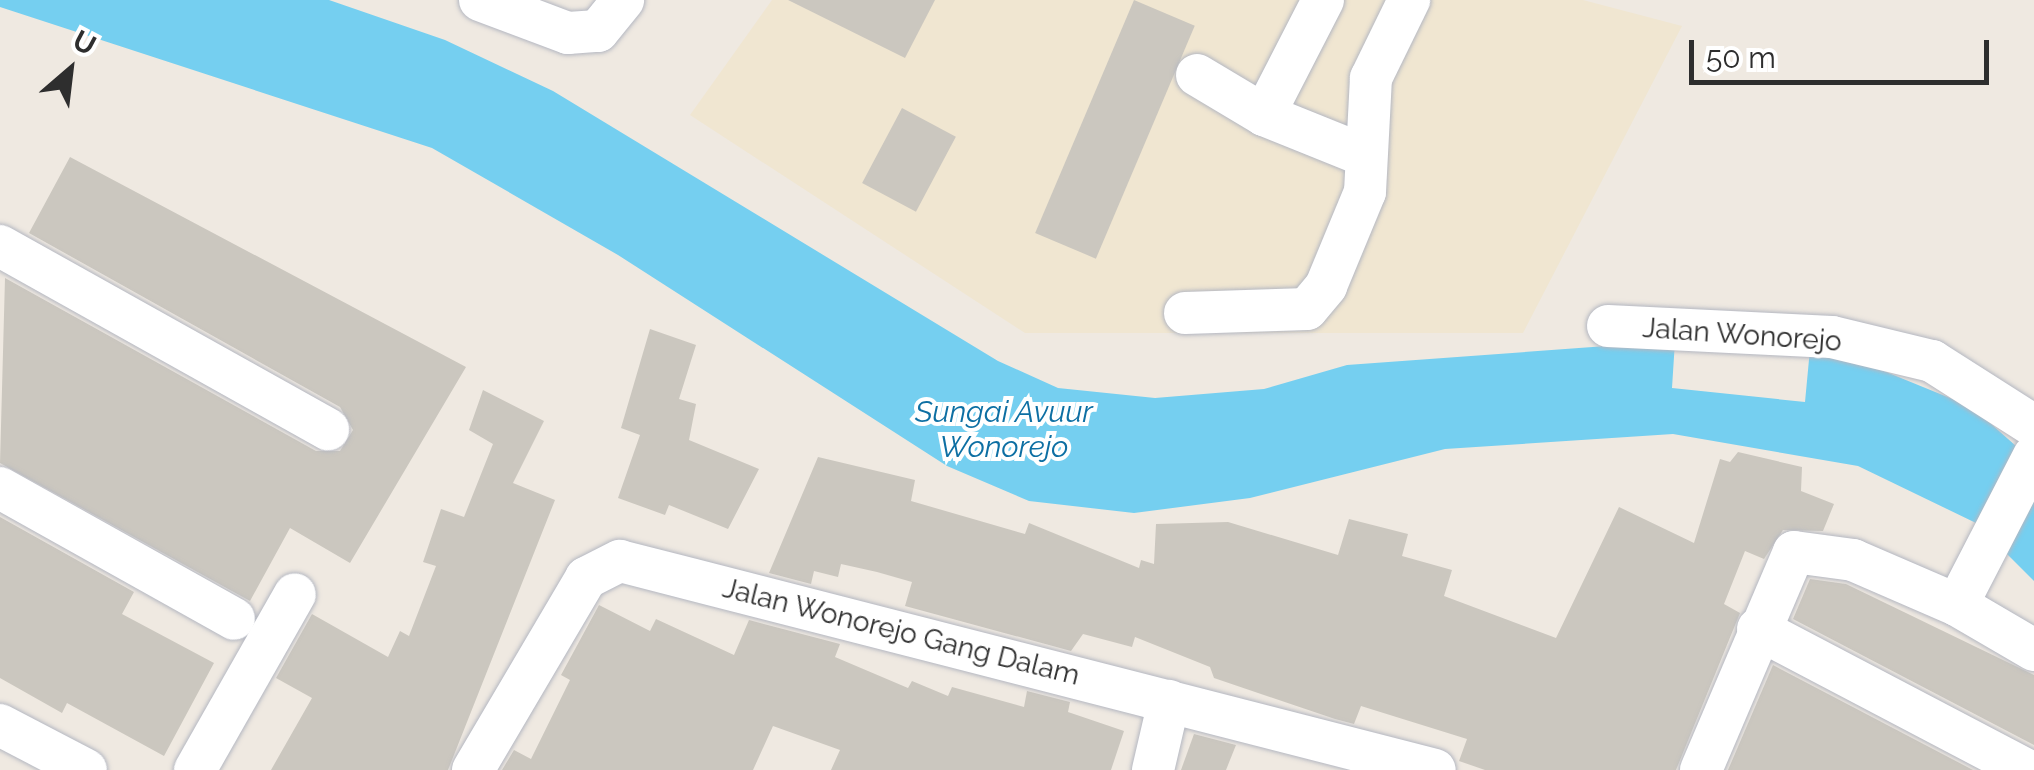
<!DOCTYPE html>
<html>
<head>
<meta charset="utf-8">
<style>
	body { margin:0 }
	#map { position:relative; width:2034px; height:770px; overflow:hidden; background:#efe9e1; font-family:Raleway,sans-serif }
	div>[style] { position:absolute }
	.education>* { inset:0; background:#f0e6d1 }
	.water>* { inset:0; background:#75cff0 }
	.building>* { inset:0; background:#cbc7bf; transform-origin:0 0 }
	.roads { filter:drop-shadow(0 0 2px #b4b7c1) drop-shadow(0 0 2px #b4b7c1) }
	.minor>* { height:42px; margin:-21px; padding:0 21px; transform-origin:21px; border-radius:21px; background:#fff }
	span { translate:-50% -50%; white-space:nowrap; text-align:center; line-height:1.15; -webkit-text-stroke:8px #fff; paint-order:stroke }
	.street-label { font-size:28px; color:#2e2e2e }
	.water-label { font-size:30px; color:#0d6fa3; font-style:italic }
	.north { position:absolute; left:20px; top:20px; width:100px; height:100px; -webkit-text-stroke:8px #fff; paint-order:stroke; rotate:28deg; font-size:28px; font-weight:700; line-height:40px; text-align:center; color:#2e2e2e }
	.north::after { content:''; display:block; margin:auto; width:35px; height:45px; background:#2e2e2e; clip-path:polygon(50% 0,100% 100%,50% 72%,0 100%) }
	.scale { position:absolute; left:1689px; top:40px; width:300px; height:45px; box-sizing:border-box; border:5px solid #2e2e2e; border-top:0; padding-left:12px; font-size:30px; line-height:35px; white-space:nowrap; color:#2e2e2e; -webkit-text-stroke:8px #fff; paint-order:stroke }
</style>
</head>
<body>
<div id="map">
	<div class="education">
		<div style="clip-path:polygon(772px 0,1583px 0,1682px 26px,1523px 333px,1025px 333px,690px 115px)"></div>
	</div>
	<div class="water">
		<div style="clip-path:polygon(0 0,329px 0,445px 40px,553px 91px,998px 361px,1058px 388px,1155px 398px,1264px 389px,1347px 365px,1675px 341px,1672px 388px,1805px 402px,1810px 349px,1874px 367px,1972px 407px,2034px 462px,2034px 581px,1976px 523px,1858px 466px,1673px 434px,1445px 449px,1250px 498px,1134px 513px,1029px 501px,947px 466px,618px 255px,432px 148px,0 7px)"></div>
	</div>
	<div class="building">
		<div style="clip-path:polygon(788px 0,935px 0,905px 58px)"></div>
		<div style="left:1134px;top:0;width:66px;height:253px;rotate:23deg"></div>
		<div style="left:902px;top:108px;width:61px;height:85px;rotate:28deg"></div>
		<div style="clip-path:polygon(70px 157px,466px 367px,350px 563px,290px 528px,250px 601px,0 463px,5px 278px,316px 451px,340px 451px,353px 430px,340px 407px,29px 233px)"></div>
		<div style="clip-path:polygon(650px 329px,696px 345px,679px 399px,696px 404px,689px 440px,759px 469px,728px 529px,669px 505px,665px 515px,618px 498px,640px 435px,621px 428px)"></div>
		<div style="clip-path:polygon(483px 390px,544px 421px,513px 483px,555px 500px,448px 770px,271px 770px,312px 698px,276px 678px,312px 614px,388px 657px,400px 631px,409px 636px,436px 566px,423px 562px,441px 509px,464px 517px,493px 444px,469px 430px)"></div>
		<div style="clip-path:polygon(1738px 452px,1802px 467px,1801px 491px,1834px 504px,1823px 531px,1783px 530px,1764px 559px,1745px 551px,1724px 604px,1740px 613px,1676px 770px,1485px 770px,1459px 761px,1467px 739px,1361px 706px,1354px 724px,1335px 719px,1214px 678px,1210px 667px,1135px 637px,1132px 647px,1083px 634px,1071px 651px,905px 606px,912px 582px,877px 572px,841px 564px,838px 577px,814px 571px,811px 584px,769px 573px,818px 457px,915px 480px,911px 501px,1025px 534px,1029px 523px,1139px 568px,1141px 560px,1154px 564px,1156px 524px,1228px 522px,1338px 555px,1349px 519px,1408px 534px,1402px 556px,1452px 570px,1444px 596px,1556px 638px,1619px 507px,1694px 543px,1720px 459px,1730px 462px)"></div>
		<div style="clip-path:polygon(0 517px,134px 592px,122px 614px,214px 663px,164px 756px,67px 703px,62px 713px,0 678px)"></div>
		<div style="clip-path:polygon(1810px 579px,1846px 584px,2034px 675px,2034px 745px,1793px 619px)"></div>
		<div style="clip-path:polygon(599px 605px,650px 631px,656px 619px,734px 655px,749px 620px,840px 644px,835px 657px,908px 688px,912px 681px,948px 696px,952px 687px,1024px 707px,1027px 691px,1070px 702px,1068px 712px,1124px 731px,1111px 770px,831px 770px,840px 750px,773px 726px,753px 770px,502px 770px,514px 750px,531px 759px,570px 680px,561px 675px)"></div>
		<div style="clip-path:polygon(1773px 665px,1973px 770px,1728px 770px)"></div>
		<div style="clip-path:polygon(1194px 734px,1236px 745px,1226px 770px,1181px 770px)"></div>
	</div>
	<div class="roads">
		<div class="minor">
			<div style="left:480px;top:0;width:94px;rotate:20.6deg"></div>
			<div style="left:568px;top:33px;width:30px;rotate:-4deg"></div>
			<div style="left:598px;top:31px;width:40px;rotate:-51deg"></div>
			<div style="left:1197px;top:75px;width:78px;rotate:30.8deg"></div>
			<div style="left:1264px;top:115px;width:105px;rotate:21.9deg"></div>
			<div style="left:1264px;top:115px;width:129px;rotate:-62.8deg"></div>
			<div style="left:0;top:246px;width:376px;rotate:29.2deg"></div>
			<div style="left:1185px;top:313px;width:122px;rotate:-1.9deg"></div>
			<div style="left:1307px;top:309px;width:30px;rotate:-50deg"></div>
			<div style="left:1326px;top:286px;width:102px;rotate:-67.5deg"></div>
			<div style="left:1365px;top:192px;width:114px;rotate:-87deg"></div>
			<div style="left:1371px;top:78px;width:87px;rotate:-64deg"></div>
			<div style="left:1608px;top:326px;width:224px;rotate:2.8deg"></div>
			<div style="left:1832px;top:337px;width:103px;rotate:13.5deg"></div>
			<div style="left:1932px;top:361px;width:121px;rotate:32.5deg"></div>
			<div style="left:0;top:488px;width:268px;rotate:29.2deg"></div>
			<div style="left:1957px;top:605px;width:168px;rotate:-62.7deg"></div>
			<div style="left:1758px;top:629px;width:304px;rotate:27.7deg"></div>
			<div style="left:0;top:725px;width:97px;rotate:27.6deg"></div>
			<div style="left:195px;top:770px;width:202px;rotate:-60.4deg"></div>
			<div style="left:473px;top:770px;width:223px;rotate:-59.5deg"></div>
			<div style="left:586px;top:578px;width:38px;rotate:-27deg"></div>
			<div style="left:620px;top:561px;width:841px;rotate:14.38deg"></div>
			<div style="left:1153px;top:770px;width:71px;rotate:-76.9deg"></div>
			<div style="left:1701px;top:770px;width:237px;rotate:-66.9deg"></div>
			<div style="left:1794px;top:552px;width:60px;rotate:7.7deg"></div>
			<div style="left:1853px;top:560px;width:113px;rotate:23.4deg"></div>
			<div style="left:1957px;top:605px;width:89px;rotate:30.3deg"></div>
		</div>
	</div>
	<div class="street-label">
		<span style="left:1742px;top:335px;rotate:4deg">Jalan Wonorejo</span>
		<span style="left:901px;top:632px;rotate:14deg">Jalan Wonorejo Gang Dalam</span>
	</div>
	<div class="water-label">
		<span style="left:1004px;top:429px">Sungai Avuur<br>Wonorejo</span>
	</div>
	<div class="north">U</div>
	<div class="scale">50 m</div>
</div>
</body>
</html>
